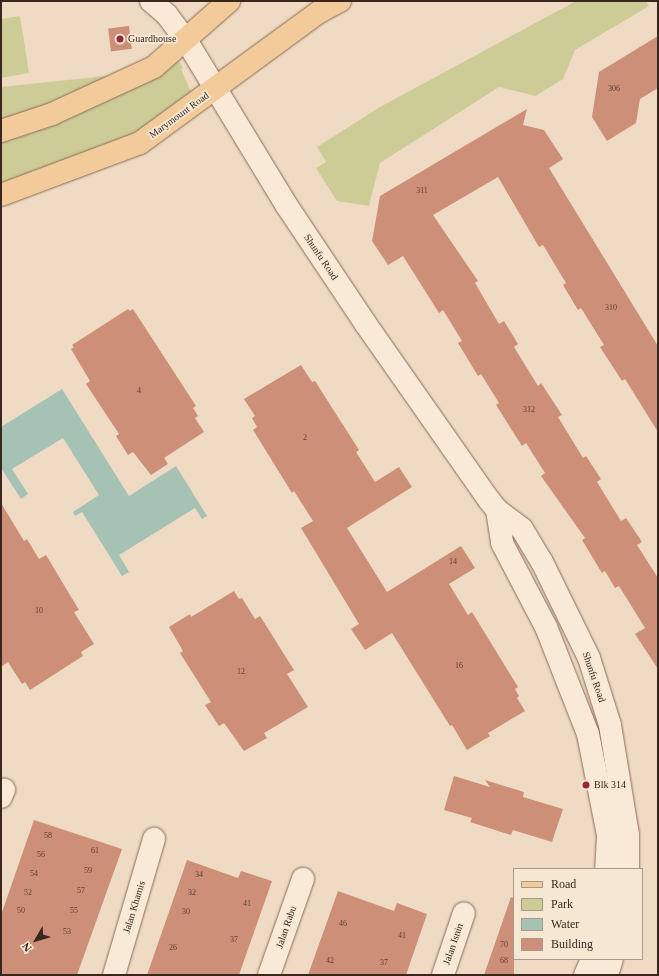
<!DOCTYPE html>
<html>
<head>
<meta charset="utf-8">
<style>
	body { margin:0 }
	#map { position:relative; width:659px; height:976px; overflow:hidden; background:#efdbc3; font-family:"Times New Roman",serif }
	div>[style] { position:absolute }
	.green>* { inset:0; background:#cdcc97 }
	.water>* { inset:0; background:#a5c2b5 }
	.building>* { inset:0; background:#ce8f78; transform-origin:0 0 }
	.roads { filter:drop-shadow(0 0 1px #896c59) drop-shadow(0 0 1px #896c59) }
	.street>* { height:22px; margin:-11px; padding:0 11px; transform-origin:11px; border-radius:11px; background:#f9ead7 }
	.primary>* { height:22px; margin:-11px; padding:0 11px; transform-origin:11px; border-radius:11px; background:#f3ca9a }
	.dots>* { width:11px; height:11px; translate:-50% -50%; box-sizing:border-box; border:2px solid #f6e7d3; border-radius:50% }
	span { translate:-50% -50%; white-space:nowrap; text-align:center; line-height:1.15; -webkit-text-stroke:3.5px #f6e7d3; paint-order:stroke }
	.number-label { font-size:8px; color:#5e4134 }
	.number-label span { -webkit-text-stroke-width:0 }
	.poi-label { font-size:10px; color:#39271e }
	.left { translate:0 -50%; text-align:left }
	.street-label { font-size:10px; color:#39271e }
	.frame { position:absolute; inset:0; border:2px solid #39271e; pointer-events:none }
	.legend { position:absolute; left:513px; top:868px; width:130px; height:92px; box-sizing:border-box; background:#f6e7d3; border:1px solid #aa9a8b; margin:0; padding:5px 7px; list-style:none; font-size:12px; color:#39271e }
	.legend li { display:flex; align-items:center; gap:8px; height:20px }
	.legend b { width:20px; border:1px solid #aa9a8b }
	.north { position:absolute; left:16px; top:920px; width:40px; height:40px; -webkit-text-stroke:3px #f6e7d3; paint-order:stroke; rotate:232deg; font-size:11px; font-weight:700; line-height:16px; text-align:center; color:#39271e }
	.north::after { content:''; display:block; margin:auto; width:14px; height:18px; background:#39271e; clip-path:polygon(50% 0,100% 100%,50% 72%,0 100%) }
</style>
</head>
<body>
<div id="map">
	<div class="green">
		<div style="clip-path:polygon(576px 1px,646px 1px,649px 6px,575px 50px,563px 79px,536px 96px,499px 87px,380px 163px,369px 206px,337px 201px,316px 168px,326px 162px,317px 147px,380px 107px)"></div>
		<div style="clip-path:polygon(20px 16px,29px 73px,1px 78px,1px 19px)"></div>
		<div style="clip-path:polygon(174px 52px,183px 68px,181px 69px,196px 103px,140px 143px,1px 195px,1px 87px,144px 72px)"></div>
	</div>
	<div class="water">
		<div style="clip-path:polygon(62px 389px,129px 496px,176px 466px,207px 516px,202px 519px,195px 508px,119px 555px,129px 572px,122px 576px,82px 512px,75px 516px,73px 512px,99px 495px,63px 438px,12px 469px,28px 494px,21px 499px,1px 468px,1px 427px)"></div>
	</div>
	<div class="building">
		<div style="left:129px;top:26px;width:23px;height:21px;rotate:83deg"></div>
		<div style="clip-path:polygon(658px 36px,658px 88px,640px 99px,636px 123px,607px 141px,592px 117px,599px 72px)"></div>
		<div style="clip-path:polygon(527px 109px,523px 125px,544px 130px,563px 159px,549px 168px,658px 346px,658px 432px,625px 379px,622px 381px,600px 347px,604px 345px,581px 308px,578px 310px,563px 285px,566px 283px,543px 245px,539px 247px,498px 177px,433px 215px,478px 281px,475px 283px,499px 324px,504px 321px,518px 344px,514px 347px,538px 386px,541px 383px,562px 415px,558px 417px,583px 458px,586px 456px,601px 479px,597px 482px,621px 521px,626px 518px,642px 542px,637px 545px,658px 578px,658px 669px,635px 634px,645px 628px,619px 586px,615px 588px,605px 571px,602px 573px,582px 540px,585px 538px,541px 476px,545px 473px,526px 443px,522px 446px,496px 405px,499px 403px,481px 374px,478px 376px,458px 343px,462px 341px,443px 310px,439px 313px,403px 256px,388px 265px,372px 241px,380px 196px)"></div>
		<div style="clip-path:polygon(128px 309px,130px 311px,133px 309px,196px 406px,193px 408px,198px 416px,195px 418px,204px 432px,164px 458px,168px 464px,151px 475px,133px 452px,128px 455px,116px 436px,119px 434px,86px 384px,90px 381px,71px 349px,74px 347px,72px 345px)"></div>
		<div style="clip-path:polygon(301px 365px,312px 382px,315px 381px,359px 450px,356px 452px,375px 482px,399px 467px,412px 487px,347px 528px,387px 592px,461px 546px,475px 568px,449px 584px,468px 615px,472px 612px,518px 687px,515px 689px,519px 696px,517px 698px,525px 711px,488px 733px,490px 736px,467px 750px,452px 725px,450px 726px,392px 633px,365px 650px,351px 629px,359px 624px,301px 528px,313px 521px,294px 491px,292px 493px,253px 430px,257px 427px,252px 418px,255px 416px,244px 399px)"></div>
		<div style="clip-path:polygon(1px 503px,24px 541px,27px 539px,39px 559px,46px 555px,79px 610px,74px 612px,94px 644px,81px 652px,83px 656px,30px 690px,25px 682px,22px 684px,8px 662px,1px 667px)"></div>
		<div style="clip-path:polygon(234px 591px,239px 599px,242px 598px,255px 619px,260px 616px,294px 670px,287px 674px,308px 707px,264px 733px,267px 738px,244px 751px,224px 723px,219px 726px,205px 705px,211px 702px,180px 653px,183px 651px,169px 627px,190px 614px,191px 617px)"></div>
		<div style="clip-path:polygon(454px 776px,490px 787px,485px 780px,524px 792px,523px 797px,563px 809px,552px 842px,513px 830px,511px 835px,470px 822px,472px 818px,444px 810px)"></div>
		<div style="clip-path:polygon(34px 820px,122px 849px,77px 975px,1px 975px,1px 915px)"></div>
		<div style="clip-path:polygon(187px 860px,238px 878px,241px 871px,272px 881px,239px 975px,147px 975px)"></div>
		<div style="clip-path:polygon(338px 891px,394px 911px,397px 903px,427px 914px,406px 975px,308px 975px)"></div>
		<div style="clip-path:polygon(511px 897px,514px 898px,514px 975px,484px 975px)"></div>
	</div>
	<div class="roads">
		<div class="street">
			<div style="left:151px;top:1px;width:21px;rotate:41deg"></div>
			<div style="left:167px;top:15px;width:31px;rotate:53deg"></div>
			<div style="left:186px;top:40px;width:194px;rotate:58.7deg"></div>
			<div style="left:287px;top:206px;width:141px;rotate:56.3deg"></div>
			<div style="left:365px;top:323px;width:216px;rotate:55deg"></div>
			<div style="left:489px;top:500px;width:13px;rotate:51deg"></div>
			<div style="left:497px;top:510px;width:31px;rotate:37deg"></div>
			<div style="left:522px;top:529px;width:39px;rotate:59deg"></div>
			<div style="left:542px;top:562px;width:107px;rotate:63.9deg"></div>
			<div style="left:589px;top:658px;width:70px;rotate:72.6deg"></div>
			<div style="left:610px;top:725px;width:111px;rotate:80.7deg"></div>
			<div style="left:628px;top:835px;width:34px;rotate:90deg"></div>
			<div style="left:497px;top:510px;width:33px;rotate:81deg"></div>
			<div style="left:502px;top:543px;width:95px;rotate:62.4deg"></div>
			<div style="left:546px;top:627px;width:115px;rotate:68.6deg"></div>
			<div style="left:588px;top:734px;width:103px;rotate:78.8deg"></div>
			<div style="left:608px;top:835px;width:34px;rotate:93deg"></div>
			<div style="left:1px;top:797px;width:8px;rotate:-67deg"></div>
			<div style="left:114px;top:975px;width:142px;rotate:-73.6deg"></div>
			<div style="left:269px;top:975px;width:102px;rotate:-70.5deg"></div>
			<div style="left:443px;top:975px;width:65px;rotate:-71.3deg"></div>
			<div style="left:585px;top:975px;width:17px;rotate:-66deg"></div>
			<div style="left:607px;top:975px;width:17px;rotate:-73deg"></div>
		</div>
		<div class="primary">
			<div style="left:1px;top:131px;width:54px;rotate:-18.4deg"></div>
			<div style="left:52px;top:114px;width:112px;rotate:-24.7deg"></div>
			<div style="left:154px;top:67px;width:100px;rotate:-41.3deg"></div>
			<div style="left:1px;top:195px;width:148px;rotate:-20.5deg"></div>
			<div style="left:140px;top:143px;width:222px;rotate:-36.2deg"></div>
			<div style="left:319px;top:12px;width:24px;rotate:-28deg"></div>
		</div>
	</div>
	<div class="dots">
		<div style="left:120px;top:39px;background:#9a283a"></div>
		<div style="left:586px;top:785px;background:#9a283a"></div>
	</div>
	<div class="number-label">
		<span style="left:614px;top:89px">306</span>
		<span style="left:422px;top:191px">311</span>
		<span style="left:611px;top:308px">310</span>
		<span style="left:139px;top:391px">4</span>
		<span style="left:529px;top:410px">312</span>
		<span style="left:305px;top:438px">2</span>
		<span style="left:453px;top:562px">14</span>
		<span style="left:39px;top:611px">10</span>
		<span style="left:459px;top:666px">16</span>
		<span style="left:241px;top:672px">12</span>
		<span style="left:48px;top:836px">58</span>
		<span style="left:95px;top:851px">61</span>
		<span style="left:41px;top:855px">56</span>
		<span style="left:88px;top:871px">59</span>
		<span style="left:34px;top:874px">54</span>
		<span style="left:199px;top:875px">34</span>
		<span style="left:81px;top:891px">57</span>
		<span style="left:28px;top:893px">52</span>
		<span style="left:192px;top:893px">32</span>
		<span style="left:247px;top:904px">41</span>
		<span style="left:21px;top:911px">50</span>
		<span style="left:74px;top:911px">55</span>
		<span style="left:186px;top:912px">30</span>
		<span style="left:343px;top:924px">46</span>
		<span style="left:67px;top:932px">53</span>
		<span style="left:402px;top:936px">41</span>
		<span style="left:234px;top:940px">37</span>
		<span style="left:504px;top:945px">70</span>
		<span style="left:173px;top:948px">26</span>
		<span style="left:330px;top:961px">42</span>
		<span style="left:504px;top:961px">68</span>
		<span style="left:384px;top:963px">37</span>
	</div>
	<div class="poi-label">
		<span class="left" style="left:128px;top:39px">Guardhouse</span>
		<span class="left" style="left:594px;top:785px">Blk 314</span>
	</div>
	<div class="street-label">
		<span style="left:179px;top:115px;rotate:-36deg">Marymount Road</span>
		<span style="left:321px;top:257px;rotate:56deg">Shunfu Road</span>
		<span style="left:594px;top:677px;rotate:71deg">Shunfu Road</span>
		<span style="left:134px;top:907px;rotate:-73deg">Jalan Khamis</span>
		<span style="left:286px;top:927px;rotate:-71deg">Jalan Rabu</span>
		<span style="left:453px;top:944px;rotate:-71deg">Jalan Isnin</span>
	</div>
	<div class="frame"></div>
	<ul class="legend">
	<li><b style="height:5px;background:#f3ca9a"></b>Road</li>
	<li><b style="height:11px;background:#cdcc97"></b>Park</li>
	<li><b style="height:11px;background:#a5c2b5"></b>Water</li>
	<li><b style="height:11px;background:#ce8f78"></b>Building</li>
	</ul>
	<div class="north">N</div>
</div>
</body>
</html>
